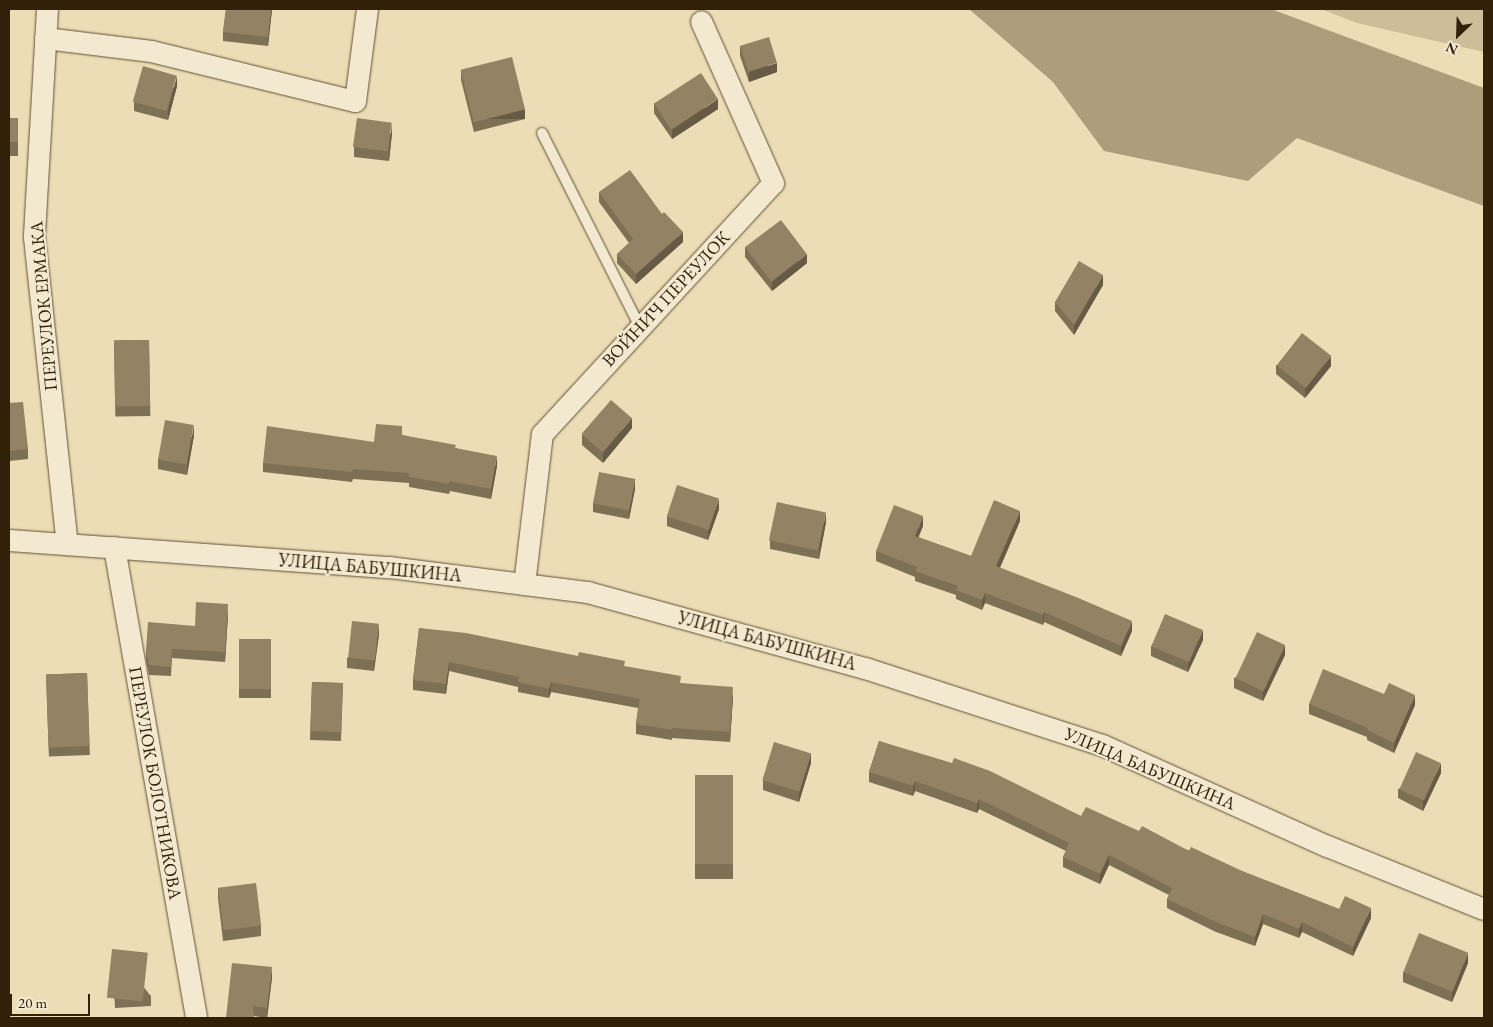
<!DOCTYPE html>
<html>
<head>
<meta charset="utf-8">
<style>
	body { margin:0 }
	#map { position:relative; width:1493px; height:1027px; overflow:hidden; background:#ecddb6; font-family:"EB Garamond",serif }
	div>[style] { position:absolute }
	.green>* { inset:0; background:#cdbd99 }
	.water>* { inset:0; background:#ad9d7b }
	.roads { filter:drop-shadow(0 0 1px #614f34) drop-shadow(0 0 1px #614f34) }
	.lane>* { height:10px; margin:-5px; padding:0 5px; transform-origin:5px; border-radius:5px; background:#f3e9d0 }
	.street>* { height:21px; margin:-10.5px; padding:0 10.5px; transform-origin:10.5px; border-radius:10.5px; background:#f3e9d0 }
	.wall>* { inset:0; background:#7e7055; transform-origin:0 0 }
	.shaded-wall>* { inset:0; background:#675b45; transform-origin:0 0 }
	.building>* { inset:0; background:#938263; transform-origin:0 0 }
	span { translate:-50% -50%; white-space:nowrap; text-align:center; line-height:1.15; -webkit-text-stroke:4.5px #f3e9d0; paint-order:stroke }
	.street-label { font-size:18px; color:#332009 }
	.frame { position:absolute; inset:0; border:10px solid #332009; pointer-events:none }
	.north { position:absolute; left:1433px; top:10px; width:50px; height:50px; -webkit-text-stroke:4px #f3e9d0; paint-order:stroke; rotate:204deg; font-size:14px; font-weight:700; line-height:20px; text-align:center; color:#332009 }
	.north::after { content:''; display:block; margin:auto; width:18px; height:22px; background:#332009; clip-path:polygon(50% 0,100% 100%,50% 72%,0 100%) }
	.scale { position:absolute; left:10px; top:994px; width:80px; height:22px; box-sizing:border-box; border:2px solid #332009; border-top:0; padding-left:6px; font-size:15px; line-height:18px; white-space:nowrap; color:#332009; -webkit-text-stroke:4px #f3e9d0; paint-order:stroke }
</style>
</head>
<body>
<div id="map">
	<div class="green">
		<div style="clip-path:polygon(1321px 9px,1484px 9px,1484px 52px,1357px 23px)"></div>
	</div>
	<div class="water">
		<div style="clip-path:polygon(969px 9px,1271px 9px,1484px 88px,1484px 206px,1297px 138px,1248px 181px,1104px 151px,1053px 82px)"></div>
	</div>
	<div class="roads">
		<div class="lane">
			<div style="left:542px;top:133px;width:217px;rotate:63.2deg"></div>
		</div>
		<div class="street">
			<div style="left:47px;top:9px;width:228px;rotate:93.3deg"></div>
			<div style="left:34px;top:237px;width:309px;rotate:83.9deg"></div>
			<div style="left:45px;top:38px;width:107px;rotate:7deg"></div>
			<div style="left:151px;top:51px;width:210px;rotate:13.8deg"></div>
			<div style="left:355px;top:101px;width:93px;rotate:-82.6deg"></div>
			<div style="left:9px;top:540px;width:381px;rotate:4.1deg"></div>
			<div style="left:389px;top:567px;width:200px;rotate:7.2deg"></div>
			<div style="left:587px;top:592px;width:288px;rotate:15.3deg"></div>
			<div style="left:865px;top:668px;width:249px;rotate:18deg"></div>
			<div style="left:1102px;top:745px;width:247px;rotate:24.2deg"></div>
			<div style="left:1327px;top:846px;width:169px;rotate:21.9deg"></div>
			<div style="left:114px;top:547px;width:478px;rotate:80.1deg"></div>
			<div style="left:524px;top:584px;width:151px;rotate:-83.2deg"></div>
			<div style="left:542px;top:434px;width:341px;rotate:-47.4deg"></div>
			<div style="left:773px;top:183px;width:177px;rotate:-114deg"></div>
		</div>
	</div>
	<div class="wall">
		<div style="clip-path:polygon(226px 9px,272px 9px,268px 46px,223px 41px,223px 32px)"></div>
		<div style="clip-path:polygon(740px 46px,777px 72px,749px 82px,740px 56px)"></div>
		<div style="clip-path:polygon(461px 70px,525px 119px,474px 132px,461px 80px)"></div>
		<div style="clip-path:polygon(177px 86px,168px 120px,134px 111px,134px 102px)"></div>
		<div style="clip-path:polygon(654px 103px,718px 109px,672px 139px,654px 113px)"></div>
		<div style="left:9px;top:118px;width:9px;height:38px"></div>
		<div style="clip-path:polygon(392px 133px,389px 161px,354px 157px,354px 147px)"></div>
		<div style="clip-path:polygon(599px 192px,683px 242px,636px 284px,617px 263px,617px 254px,629px 243px,599px 202px)"></div>
		<div style="clip-path:polygon(745px 247px,807px 263px,772px 291px,745px 257px)"></div>
		<div style="clip-path:polygon(1103px 285px,1074px 335px,1055px 311px,1055px 302px)"></div>
		<div style="left:149px;top:340px;width:76px;height:35px;rotate:89deg"></div>
		<div style="clip-path:polygon(1276px 365px,1331px 366px,1305px 398px,1276px 374px)"></div>
		<div style="clip-path:polygon(9px 403px,28px 449px,28px 459px,9px 461px)"></div>
		<div style="clip-path:polygon(632px 428px,603px 463px,582px 445px,582px 435px)"></div>
		<div style="clip-path:polygon(194px 435px,187px 475px,158px 469px,158px 459px)"></div>
		<div style="clip-path:polygon(402px 435px,456px 448px,497px 466px,491px 499px,450px 491px,449px 494px,409px 487px,409px 483px,353px 479px,352px 482px,263px 472px,263px 463px,374px 442px)"></div>
		<div style="clip-path:polygon(635px 489px,629px 519px,593px 512px,593px 503px)"></div>
		<div style="clip-path:polygon(719px 509px,708px 540px,667px 526px,667px 516px)"></div>
		<div style="clip-path:polygon(1020px 521px,1000px 568px,1132px 631px,1121px 656px,1044px 622px,1043px 625px,985px 603px,982px 610px,956px 599px,956px 595px,915px 581px,915px 577px,876px 561px,876px 551px,923px 526px,918px 537px,971px 556px)"></div>
		<div style="clip-path:polygon(826px 522px,819px 559px,770px 549px,770px 540px)"></div>
		<div style="clip-path:polygon(228px 614px,225px 662px,172px 658px,171px 676px,149px 675px,146px 660px,146px 650px,195px 626px)"></div>
		<div style="clip-path:polygon(419px 628px,625px 667px,681px 683px,733px 696px,730px 742px,672px 738px,672px 740px,636px 734px,636px 724px,638px 708px,551px 692px,549px 698px,518px 692px,518px 687px,449px 671px,446px 694px,413px 690px,413px 680px)"></div>
		<div style="clip-path:polygon(379px 634px,374px 671px,347px 668px,347px 658px)"></div>
		<div style="left:239px;top:639px;width:32px;height:59px"></div>
		<div style="clip-path:polygon(1203px 640px,1188px 672px,1151px 656px,1151px 646px)"></div>
		<div style="clip-path:polygon(1285px 655px,1263px 701px,1234px 688px,1234px 678px)"></div>
		<div style="left:87px;top:673px;width:82px;height:41px;rotate:88deg"></div>
		<div style="left:312px;top:682px;width:31px;height:58px;rotate:2deg"></div>
		<div style="clip-path:polygon(1384px 694px,1415px 705px,1394px 753px,1367px 740px,1367px 737px,1309px 714px,1309px 704px)"></div>
		<div style="clip-path:polygon(879px 741px,1081px 816px,1139px 831px,1339px 909px,1371px 918px,1353px 956px,1302px 932px,1299px 938px,1263px 924px,1255px 946px,1216px 932px,1167px 908px,1167px 899px,1169px 895px,1109px 865px,1100px 884px,1063px 867px,1063px 857px,1066px 851px,979px 809px,977px 813px,915px 791px,913px 796px,869px 782px,869px 772px)"></div>
		<div style="clip-path:polygon(811px 763px,799px 802px,763px 790px,763px 780px)"></div>
		<div style="clip-path:polygon(1441px 773px,1423px 811px,1398px 798px,1398px 789px)"></div>
		<div style="left:695px;top:775px;width:38px;height:104px"></div>
		<div style="clip-path:polygon(218px 888px,261px 926px,261px 936px,223px 941px,218px 898px)"></div>
		<div style="clip-path:polygon(112px 949px,151px 996px,151px 1006px,115px 1008px)"></div>
		<div style="clip-path:polygon(1468px 963px,1452px 1002px,1403px 982px,1403px 972px)"></div>
		<div style="clip-path:polygon(272px 977px,267px 1018px,254px 1016px,226px 1018px)"></div>
	</div>
	<div class="shaded-wall">
		<div style="clip-path:polygon(271px 9px,272px 9px,268px 46px,268px 37px)"></div>
		<div style="clip-path:polygon(777px 63px,777px 72px,749px 82px,749px 72px)"></div>
		<div style="clip-path:polygon(177px 76px,177px 86px,168px 120px,168px 110px)"></div>
		<div style="clip-path:polygon(718px 99px,718px 109px,672px 139px,672px 130px)"></div>
		<div style="left:525px;top:109px;width:10px;height:53px;rotate:90deg"></div>
		<div style="clip-path:polygon(392px 123px,392px 133px,389px 161px,389px 152px)"></div>
		<div style="clip-path:polygon(683px 232px,683px 242px,636px 284px,636px 274px)"></div>
		<div style="clip-path:polygon(807px 254px,807px 263px,772px 291px,772px 282px)"></div>
		<div style="clip-path:polygon(1103px 275px,1103px 285px,1074px 335px,1074px 325px)"></div>
		<div style="clip-path:polygon(1331px 356px,1331px 366px,1305px 398px,1305px 388px)"></div>
		<div style="clip-path:polygon(632px 418px,632px 428px,603px 463px,603px 453px)"></div>
		<div style="clip-path:polygon(194px 425px,194px 435px,187px 475px,187px 465px)"></div>
		<div style="clip-path:polygon(497px 456px,497px 466px,491px 499px,491px 489px)"></div>
		<div style="clip-path:polygon(635px 479px,635px 489px,629px 519px,629px 509px)"></div>
		<div style="clip-path:polygon(719px 499px,719px 509px,708px 540px,708px 530px)"></div>
		<div style="clip-path:polygon(1020px 511px,1020px 521px,996px 576px,996px 566px)"></div>
		<div style="clip-path:polygon(826px 512px,826px 522px,819px 559px,819px 549px)"></div>
		<div style="clip-path:polygon(923px 516px,923px 526px,915px 546px,915px 536px)"></div>
		<div style="clip-path:polygon(985px 593px,985px 603px,982px 610px,982px 600px)"></div>
		<div style="clip-path:polygon(228px 604px,228px 614px,225px 662px,225px 652px)"></div>
		<div style="clip-path:polygon(1044px 612px,1044px 622px,1043px 625px,1043px 615px)"></div>
		<div style="clip-path:polygon(1132px 621px,1132px 631px,1121px 656px,1121px 646px)"></div>
		<div style="clip-path:polygon(379px 624px,379px 634px,374px 671px,374px 662px)"></div>
		<div style="clip-path:polygon(1203px 630px,1203px 640px,1188px 672px,1188px 662px)"></div>
		<div style="clip-path:polygon(1285px 645px,1285px 655px,1263px 701px,1263px 691px)"></div>
		<div style="clip-path:polygon(449px 662px,449px 671px,446px 694px,446px 684px)"></div>
		<div style="clip-path:polygon(551px 682px,551px 692px,549px 698px,549px 689px)"></div>
		<div style="clip-path:polygon(733px 687px,733px 696px,730px 742px,730px 732px)"></div>
		<div style="clip-path:polygon(1415px 695px,1415px 705px,1394px 753px,1394px 743px)"></div>
		<div style="clip-path:polygon(811px 753px,811px 763px,799px 802px,799px 792px)"></div>
		<div style="clip-path:polygon(1441px 763px,1441px 773px,1423px 811px,1423px 801px)"></div>
		<div style="clip-path:polygon(915px 781px,915px 791px,913px 796px,913px 786px)"></div>
		<div style="clip-path:polygon(979px 799px,979px 809px,977px 813px,977px 803px)"></div>
		<div style="clip-path:polygon(1109px 855px,1109px 865px,1100px 884px,1100px 874px)"></div>
		<div style="clip-path:polygon(1371px 908px,1371px 918px,1353px 956px,1353px 947px)"></div>
		<div style="clip-path:polygon(1263px 914px,1263px 924px,1255px 946px,1255px 937px)"></div>
		<div style="clip-path:polygon(1302px 922px,1302px 932px,1299px 938px,1299px 929px)"></div>
		<div style="clip-path:polygon(1468px 953px,1468px 963px,1452px 1002px,1452px 992px)"></div>
		<div style="clip-path:polygon(272px 967px,272px 977px,267px 1018px,267px 1008px)"></div>
	</div>
	<div class="building">
		<div style="clip-path:polygon(226px 9px,271px 9px,268px 37px,223px 32px)"></div>
		<div style="left:769px;top:37px;width:27px;height:30px;rotate:73deg"></div>
		<div style="left:512px;top:57px;width:54px;height:53px;rotate:76deg"></div>
		<div style="left:143px;top:66px;width:35px;height:37px;rotate:16deg"></div>
		<div style="left:701px;top:73px;width:31px;height:56px;rotate:57deg"></div>
		<div style="left:9px;top:118px;width:9px;height:24px"></div>
		<div style="left:357px;top:118px;width:35px;height:29px;rotate:8deg"></div>
		<div style="clip-path:polygon(630px 170px,662px 214px,664px 212px,683px 232px,636px 274px,617px 254px,633px 239px,599px 192px)"></div>
		<div style="left:781px;top:220px;width:43px;height:45px;rotate:53deg"></div>
		<div style="clip-path:polygon(1079px 261px,1103px 275px,1074px 325px,1055px 302px)"></div>
		<div style="left:1302px;top:333px;width:37px;height:41px;rotate:38deg"></div>
		<div style="left:149px;top:340px;width:66px;height:35px;rotate:89deg"></div>
		<div style="left:611px;top:400px;width:28px;height:45px;rotate:41deg"></div>
		<div style="clip-path:polygon(23px 402px,28px 449px,9px 451px,9px 403px)"></div>
		<div style="left:165px;top:420px;width:29px;height:40px;rotate:10deg"></div>
		<div style="clip-path:polygon(376px 424px,402px 426px,402px 435px,456px 445px,455px 448px,497px 456px,491px 489px,450px 481px,449px 484px,409px 477px,409px 473px,353px 469px,352px 472px,263px 463px,267px 426px,374px 442px)"></div>
		<div style="left:599px;top:472px;width:37px;height:32px;rotate:11deg"></div>
		<div style="left:677px;top:485px;width:44px;height:33px;rotate:18deg"></div>
		<div style="clip-path:polygon(994px 500px,1020px 511px,996px 566px,1076px 597px,1132px 621px,1121px 646px,1044px 612px,1043px 615px,985px 593px,982px 600px,956px 590px,958px 586px,915px 571px,917px 567px,876px 551px,894px 505px,923px 516px,915px 536px,971px 556px)"></div>
		<div style="left:777px;top:502px;width:50px;height:39px;rotate:12deg"></div>
		<div style="clip-path:polygon(196px 602px,228px 604px,225px 652px,172px 649px,171px 667px,149px 665px,146px 650px,148px 622px,195px 626px)"></div>
		<div style="left:1165px;top:614px;width:41px;height:35px;rotate:23deg"></div>
		<div style="left:352px;top:621px;width:27px;height:37px;rotate:6deg"></div>
		<div style="clip-path:polygon(419px 628px,466px 633px,578px 656px,579px 652px,625px 661px,624px 666px,681px 676px,680px 683px,733px 687px,730px 732px,672px 728px,672px 730px,636px 724px,640px 699px,551px 682px,549px 689px,518px 682px,519px 677px,449px 662px,446px 684px,413px 680px)"></div>
		<div style="left:1257px;top:632px;width:31px;height:51px;rotate:25deg"></div>
		<div style="left:239px;top:639px;width:32px;height:50px"></div>
		<div style="clip-path:polygon(1323px 669px,1384px 694px,1389px 683px,1415px 695px,1394px 743px,1367px 730px,1368px 728px,1309px 704px)"></div>
		<div style="left:87px;top:673px;width:73px;height:41px;rotate:88deg"></div>
		<div style="left:312px;top:682px;width:31px;height:49px;rotate:2deg"></div>
		<div style="clip-path:polygon(879px 741px,952px 763px,954px 758px,990px 771px,1081px 816px,1086px 807px,1139px 831px,1142px 826px,1189px 851px,1191px 847px,1242px 871px,1339px 909px,1345px 896px,1371px 908px,1353px 947px,1302px 922px,1299px 929px,1263px 914px,1255px 937px,1216px 922px,1167px 899px,1172px 888px,1109px 855px,1100px 874px,1063px 857px,1069px 843px,979px 799px,977px 803px,915px 781px,913px 786px,869px 772px)"></div>
		<div style="left:774px;top:742px;width:39px;height:40px;rotate:17deg"></div>
		<div style="left:1416px;top:752px;width:27px;height:41px;rotate:24deg"></div>
		<div style="left:695px;top:775px;width:38px;height:89px"></div>
		<div style="left:256px;top:883px;width:43px;height:38px;rotate:83deg"></div>
		<div style="left:1419px;top:933px;width:53px;height:42px;rotate:22deg"></div>
		<div style="left:112px;top:949px;width:36px;height:49px;rotate:6deg"></div>
		<div style="clip-path:polygon(232px 963px,272px 967px,267px 1008px,253px 1006px,254px 1018px,226px 1018px)"></div>
	</div>
	<div class="street-label">
		<span style="left:666px;top:299px;rotate:-47deg">ВОЙНИЧ ПЕРЕУЛОК</span>
		<span style="left:44px;top:306px;rotate:-95deg">ПЕРЕУЛОК ЕРМАКА</span>
		<span style="left:370px;top:568px;rotate:5deg">УЛИЦА БАБУШКИНА</span>
		<span style="left:767px;top:641px;rotate:15deg">УЛИЦА БАБУШКИНА</span>
		<span style="left:1150px;top:769px;rotate:23deg">УЛИЦА БАБУШКИНА</span>
		<span style="left:155px;top:783px;rotate:80deg">ПЕРЕУЛОК БОЛОТНИКОВА</span>
	</div>
	<div class="frame"></div>
	<div class="north">N</div>
	<div class="scale">20 m</div>
</div>
</body>
</html>
